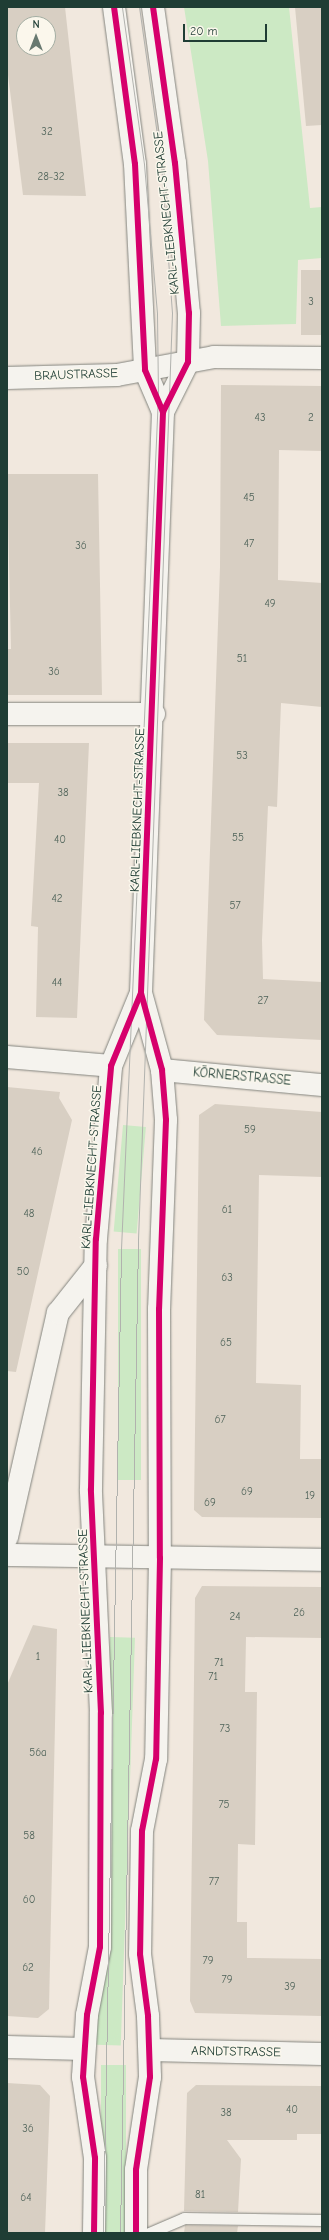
<!DOCTYPE html>
<html>
<head>
<meta charset="utf-8">
<style>
	body { margin:0 }
	#map { position:relative; width:329px; height:2240px; overflow:hidden; background:#f1e8de; font-family:"Comic Neue",sans-serif }
	div>[style] { position:absolute }
	.green>* { inset:0; background:#cce9c4; transform-origin:0 0 }
	.building>* { inset:0; background:#d8cfc3; transform-origin:0 0 }
	.roads { filter:drop-shadow(0 0 1px #83847e) drop-shadow(0 0 1px #83847e) }
	.service>* { height:11px; margin:-5.5px; padding:0 5.5px; transform-origin:5.5px; border-radius:5.5px; background:#f5f3ee }
	.minor>* { height:22px; margin:-11px; padding:0 11px; transform-origin:11px; border-radius:11px; background:#f5f3ee }
	.secondary>* { height:22px; margin:-11px; padding:0 11px; transform-origin:11px; border-radius:11px; background:#f5f3ee }
	.tram>* { height:1px; margin:-0.5px; padding:0 0.5px; transform-origin:0.5px; border-radius:0.5px; background:#b1b2ae }
	.cycleway>* { height:6px; margin:-3px; padding:0 3px; transform-origin:3px; border-radius:3px; background:#d6006c }
	span { translate:-50% -50%; white-space:nowrap; text-align:center; line-height:1.15; -webkit-text-stroke:3px #fbf7ec; paint-order:stroke }
	.number-label { font-size:11px; color:#50645a }
	.number-label span { -webkit-text-stroke-width:0 }
	.street-label { font-size:13px; color:#1f3d34 }
	.frame { position:absolute; inset:0; border:8px solid #1f3d34; pointer-events:none }
	.north { position:absolute; left:16px; top:16px; width:40px; height:40px; box-sizing:border-box; background:#fbf7ec; border:1px solid #a3ada2; border-radius:50%; rotate:0deg; font-size:11px; font-weight:700; line-height:16px; text-align:center; color:#1f3d34 }
	.north::after { content:''; display:block; margin:auto; width:14px; height:18px; background:#687970; clip-path:polygon(50% 0,100% 100%,50% 72%,0 100%) }
	.scale { position:absolute; left:183px; top:24px; width:84px; height:18px; box-sizing:border-box; border:2px solid #1f3d34; border-top:0; padding-left:5px; font-size:12px; line-height:14px; white-space:nowrap; color:#1f3d34; -webkit-text-stroke:3px #fbf7ec; paint-order:stroke }
</style>
</head>
<body>
<div id="map">
	<div class="green">
		<div style="clip-path:polygon(184px 7px,289px 7px,310px 208px,322px 207px,322px 258px,298px 260px,296px 324px,221px 326px,208px 161px)"></div>
		<div style="left:123px;top:1125px;width:23px;height:107px;rotate:5deg"></div>
		<div style="left:118px;top:1249px;width:23px;height:231px"></div>
		<div style="left:110px;top:1637px;width:25px;height:408px;rotate:2deg"></div>
		<div style="left:101px;top:2065px;width:25px;height:168px"></div>
	</div>
	<div class="building">
		<div style="clip-path:polygon(evenodd,7px 7px,65px 7px,86px 196px,23px 195px,7px 67px,7px 7px,24px 24px,48px 24px,48px 48px,24px 48px,24px 24px)"></div>
		<div style="clip-path:polygon(295px 7px,322px 7px,322px 125px,306px 126px)"></div>
		<div style="left:301px;top:270px;width:21px;height:65px"></div>
		<div style="clip-path:polygon(221px 385px,322px 386px,322px 451px,279px 450px,278px 580px,322px 583px,322px 707px,281px 703px,277px 807px,268px 806px,262px 940px,263px 979px,322px 982px,322px 1040px,217px 1035px,204px 1020px,220px 567px)"></div>
		<div style="clip-path:polygon(7px 474px,98px 474px,102px 695px,7px 695px,7px 649px,11px 649px)"></div>
		<div style="clip-path:polygon(7px 743px,89px 743px,77px 1018px,36px 1017px,38px 927px,31px 926px,39px 783px,7px 783px)"></div>
		<div style="clip-path:polygon(7px 1087px,60px 1092px,59px 1098px,72px 1120px,16px 1372px,7px 1371px)"></div>
		<div style="clip-path:polygon(215px 1104px,322px 1112px,322px 1177px,259px 1175px,256px 1383px,301px 1385px,300px 1459px,322px 1459px,322px 1518px,202px 1517px,194px 1510px,199px 1115px)"></div>
		<div style="clip-path:polygon(202px 1586px,322px 1587px,322px 1638px,246px 1637px,245px 1692px,257px 1692px,255px 1845px,238px 1844px,237px 1922px,247px 1922px,247px 1958px,322px 1959px,322px 2016px,195px 2013px,190px 2001px,195px 1598px)"></div>
		<div style="clip-path:polygon(33px 1625px,57px 1629px,49px 2009px,38px 2018px,7px 2016px,7px 1685px)"></div>
		<div style="clip-path:polygon(7px 2083px,40px 2085px,50px 2096px,45px 2233px,7px 2233px)"></div>
		<div style="clip-path:polygon(196px 2085px,322px 2086px,322px 2134px,297px 2134px,297px 2140px,227px 2140px,241px 2159px,238px 2212px,184px 2211px,187px 2093px)"></div>
		<div style="clip-path:polygon(185px 2225px,238px 2226px,237px 2233px,184px 2233px)"></div>
	</div>
	<div class="roads">
		<div class="service">
			<div style="left:149px;top:2233px;width:38px;rotate:-23deg"></div>
			<div style="left:184px;top:2218px;width:138px;rotate:0.8deg"></div>
		</div>
		<div class="minor">
			<div style="left:7px;top:378px;width:110px;rotate:-1.6deg"></div>
			<div style="left:117px;top:375px;width:99px;rotate:-10.5deg"></div>
			<div style="left:214px;top:357px;width:108px;rotate:0.5deg"></div>
			<div style="left:7px;top:714px;width:147px"></div>
			<div style="left:7px;top:1057px;width:104px;rotate:4.9deg"></div>
			<div style="left:162px;top:1070px;width:161px;rotate:5.4deg"></div>
			<div style="left:7px;top:1537px;width:230px;rotate:-77.2deg"></div>
			<div style="left:58px;top:1313px;width:61px;rotate:-51.6deg"></div>
			<div style="left:7px;top:1555px;width:315px;rotate:0.9deg"></div>
			<div style="left:7px;top:2047px;width:77px;rotate:1.5deg"></div>
			<div style="left:150px;top:2050px;width:172px;rotate:1.3deg"></div>
		</div>
		<div class="secondary">
			<div style="left:114px;top:7px;width:158px;rotate:82.4deg"></div>
			<div style="left:135px;top:164px;width:206px;rotate:87.2deg"></div>
			<div style="left:145px;top:370px;width:46px;rotate:66.8deg"></div>
			<div style="left:163px;top:412px;width:581px;rotate:92.17deg"></div>
			<div style="left:141px;top:993px;width:80px;rotate:74.7deg"></div>
			<div style="left:162px;top:1070px;width:50px;rotate:85.4deg"></div>
			<div style="left:166px;top:1120px;width:189px;rotate:92.1deg"></div>
			<div style="left:159px;top:1309px;width:249px;rotate:89.8deg"></div>
			<div style="left:160px;top:1558px;width:201px;rotate:91.1deg"></div>
			<div style="left:156px;top:1759px;width:73px;rotate:101deg"></div>
			<div style="left:142px;top:1831px;width:123px;rotate:90.9deg"></div>
			<div style="left:140px;top:1954px;width:63px;rotate:82.6deg"></div>
			<div style="left:148px;top:2016px;width:61px;rotate:88.1deg"></div>
			<div style="left:150px;top:2077px;width:94px;rotate:98.6deg"></div>
			<div style="left:136px;top:2170px;width:63px;rotate:90deg"></div>
			<div style="left:153px;top:7px;width:158px;rotate:82deg"></div>
			<div style="left:175px;top:163px;width:151px;rotate:84.7deg"></div>
			<div style="left:189px;top:313px;width:49px;rotate:91.2deg"></div>
			<div style="left:188px;top:362px;width:56px;rotate:116.6deg"></div>
			<div style="left:94px;top:2233px;width:75px;rotate:-89.2deg"></div>
			<div style="left:95px;top:2158px;width:82px;rotate:-98.4deg"></div>
			<div style="left:83px;top:2077px;width:62px;rotate:-86.3deg"></div>
			<div style="left:87px;top:2015px;width:69px;rotate:-79.2deg"></div>
			<div style="left:100px;top:1947px;width:234px;rotate:-89.8deg"></div>
			<div style="left:101px;top:1713px;width:224px;rotate:-92.6deg"></div>
			<div style="left:91px;top:1489px;width:250px;rotate:-88.9deg"></div>
			<div style="left:96px;top:1239px;width:174px;rotate:-85deg"></div>
			<div style="left:111px;top:1066px;width:79px;rotate:-67.7deg"></div>
		</div>
	</div>
	<div class="tram">
		<div style="left:103px;top:2233px;width:984px;rotate:-88.95deg"></div>
		<div style="left:121px;top:1249px;width:854px;rotate:-87.52deg"></div>
		<div style="left:158px;top:396px;width:83px;rotate:-90.7deg"></div>
		<div style="left:157px;top:313px;width:150px;rotate:-95deg"></div>
		<div style="left:144px;top:164px;width:159px;rotate:-98deg"></div>
		<div style="left:120px;top:2233px;width:993px;rotate:-88.96deg"></div>
		<div style="left:138px;top:1240px;width:928px;rotate:-87.9deg"></div>
		<div style="left:172px;top:313px;width:150px;rotate:-94.2deg"></div>
		<div style="left:161px;top:163px;width:158px;rotate:-98deg"></div>
	</div>
	<div class="cycleway">
		<div style="left:114px;top:7px;width:158px;rotate:82.4deg"></div>
		<div style="left:135px;top:164px;width:206px;rotate:87.2deg"></div>
		<div style="left:145px;top:370px;width:46px;rotate:66.8deg"></div>
		<div style="left:163px;top:412px;width:581px;rotate:92.17deg"></div>
		<div style="left:141px;top:993px;width:80px;rotate:74.7deg"></div>
		<div style="left:162px;top:1070px;width:50px;rotate:85.4deg"></div>
		<div style="left:166px;top:1120px;width:189px;rotate:92.1deg"></div>
		<div style="left:159px;top:1309px;width:249px;rotate:89.8deg"></div>
		<div style="left:160px;top:1558px;width:201px;rotate:91.1deg"></div>
		<div style="left:156px;top:1759px;width:73px;rotate:101deg"></div>
		<div style="left:142px;top:1831px;width:123px;rotate:90.9deg"></div>
		<div style="left:140px;top:1954px;width:63px;rotate:82.6deg"></div>
		<div style="left:148px;top:2016px;width:61px;rotate:88.1deg"></div>
		<div style="left:150px;top:2077px;width:94px;rotate:98.6deg"></div>
		<div style="left:136px;top:2170px;width:63px;rotate:90deg"></div>
		<div style="left:153px;top:7px;width:158px;rotate:82deg"></div>
		<div style="left:175px;top:163px;width:151px;rotate:84.7deg"></div>
		<div style="left:189px;top:313px;width:49px;rotate:91.2deg"></div>
		<div style="left:188px;top:362px;width:56px;rotate:116.6deg"></div>
		<div style="left:94px;top:2233px;width:75px;rotate:-89.2deg"></div>
		<div style="left:95px;top:2158px;width:82px;rotate:-98.4deg"></div>
		<div style="left:83px;top:2077px;width:62px;rotate:-86.3deg"></div>
		<div style="left:87px;top:2015px;width:69px;rotate:-79.2deg"></div>
		<div style="left:100px;top:1947px;width:234px;rotate:-89.8deg"></div>
		<div style="left:101px;top:1713px;width:224px;rotate:-92.6deg"></div>
		<div style="left:91px;top:1489px;width:250px;rotate:-88.9deg"></div>
		<div style="left:96px;top:1239px;width:174px;rotate:-85deg"></div>
		<div style="left:111px;top:1066px;width:79px;rotate:-67.7deg"></div>
	</div>
	<div class="number-label">
		<span style="left:47px;top:132px">32</span>
		<span style="left:51px;top:177px">28-32</span>
		<span style="left:311px;top:302px">3</span>
		<span style="left:260px;top:418px">43</span>
		<span style="left:311px;top:418px">2</span>
		<span style="left:249px;top:498px">45</span>
		<span style="left:249px;top:544px">47</span>
		<span style="left:81px;top:546px">36</span>
		<span style="left:270px;top:604px">49</span>
		<span style="left:242px;top:659px">51</span>
		<span style="left:54px;top:672px">36</span>
		<span style="left:242px;top:756px">53</span>
		<span style="left:63px;top:793px">38</span>
		<span style="left:238px;top:838px">55</span>
		<span style="left:60px;top:840px">40</span>
		<span style="left:57px;top:899px">42</span>
		<span style="left:235px;top:906px">57</span>
		<span style="left:57px;top:983px">44</span>
		<span style="left:263px;top:1001px">27</span>
		<span style="left:250px;top:1130px">59</span>
		<span style="left:37px;top:1152px">46</span>
		<span style="left:227px;top:1210px">61</span>
		<span style="left:29px;top:1214px">48</span>
		<span style="left:23px;top:1272px">50</span>
		<span style="left:227px;top:1278px">63</span>
		<span style="left:226px;top:1343px">65</span>
		<span style="left:220px;top:1420px">67</span>
		<span style="left:247px;top:1492px">69</span>
		<span style="left:310px;top:1496px">19</span>
		<span style="left:210px;top:1503px">69</span>
		<span style="left:299px;top:1613px">26</span>
		<span style="left:235px;top:1617px">24</span>
		<span style="left:38px;top:1657px">1</span>
		<span style="left:219px;top:1663px">71</span>
		<span style="left:213px;top:1677px">71</span>
		<span style="left:225px;top:1729px">73</span>
		<span style="left:38px;top:1753px">56a</span>
		<span style="left:224px;top:1805px">75</span>
		<span style="left:29px;top:1836px">58</span>
		<span style="left:214px;top:1882px">77</span>
		<span style="left:29px;top:1900px">60</span>
		<span style="left:208px;top:1961px">79</span>
		<span style="left:28px;top:1968px">62</span>
		<span style="left:227px;top:1980px">79</span>
		<span style="left:290px;top:1987px">39</span>
		<span style="left:292px;top:2110px">40</span>
		<span style="left:226px;top:2113px">38</span>
		<span style="left:28px;top:2129px">36</span>
		<span style="left:200px;top:2195px">81</span>
		<span style="left:26px;top:2198px">64</span>
	</div>
	<div class="street-label">
		<span style="left:167px;top:213px;rotate:-96deg">KARL-LIEBKNECHT-STRASSE</span>
		<span style="left:76px;top:375px;rotate:-2deg">BRAUSTRASSE</span>
		<span style="left:138px;top:810px;rotate:-88deg">KARL-LIEBKNECHT-STRASSE</span>
		<span style="left:242px;top:1077px;rotate:5deg">KÖRNERSTRASSE</span>
		<span style="left:92px;top:1167px;rotate:-86deg">KARL-LIEBKNECHT-STRASSE</span>
		<span style="left:86px;top:1611px;rotate:-92deg">KARL-LIEBKNECHT-STRASSE</span>
		<span style="left:236px;top:2052px;rotate:1deg">ARNDTSTRASSE</span>
	</div>
	<div class="frame"></div>
	<div class="north">N</div>
	<div class="scale">20 m</div>
</div>
</body>
</html>
